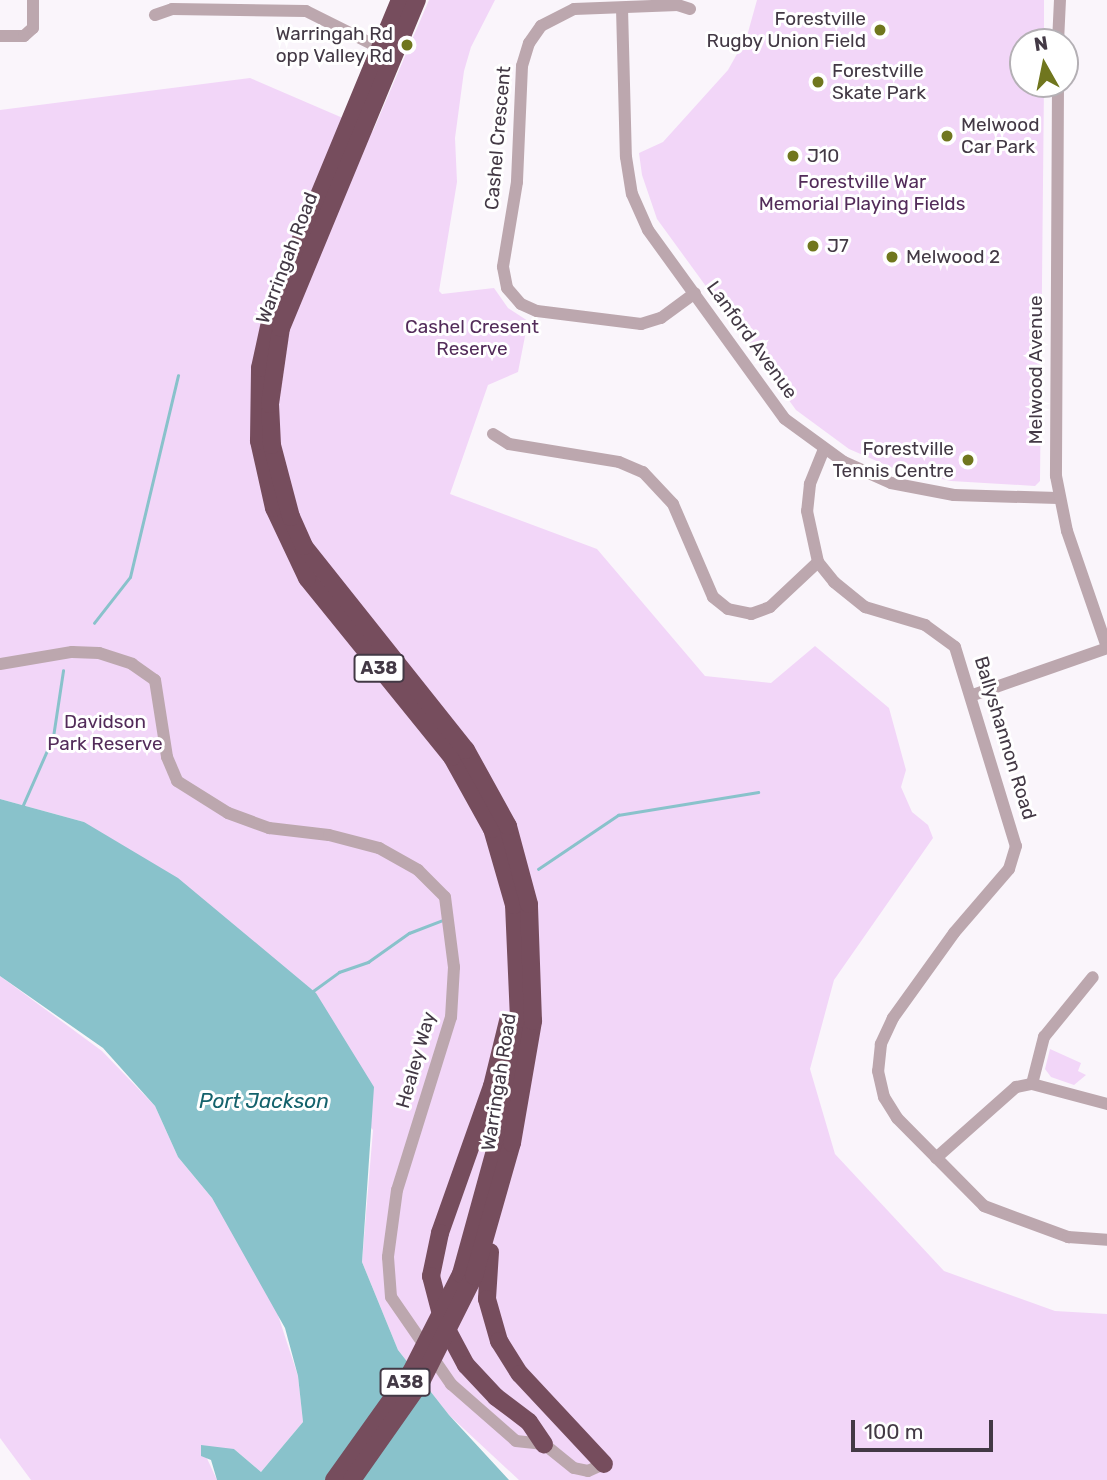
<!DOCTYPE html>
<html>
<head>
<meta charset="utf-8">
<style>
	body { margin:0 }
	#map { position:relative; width:1107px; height:1480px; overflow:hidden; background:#faf5fb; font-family:Rubik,sans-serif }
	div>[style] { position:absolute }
	.green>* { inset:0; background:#f2d6f8 }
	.water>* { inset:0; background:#89c2cb }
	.stream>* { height:2.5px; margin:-1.25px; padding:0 1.25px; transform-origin:1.25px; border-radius:1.25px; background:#89c2cb }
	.minor>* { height:12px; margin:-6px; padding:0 6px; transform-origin:6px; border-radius:6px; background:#bca7ae }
	.highway>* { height:18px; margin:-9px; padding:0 9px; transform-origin:9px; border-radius:9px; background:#764d5d }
	.dots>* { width:19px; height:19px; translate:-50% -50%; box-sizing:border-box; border:4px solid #fff; border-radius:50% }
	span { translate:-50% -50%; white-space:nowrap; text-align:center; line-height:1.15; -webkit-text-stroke:6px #fff; paint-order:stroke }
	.shield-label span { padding:2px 5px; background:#fff; border:2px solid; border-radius:5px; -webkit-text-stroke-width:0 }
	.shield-label { font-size:18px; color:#433945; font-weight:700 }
	.poi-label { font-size:19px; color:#433945 }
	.right { translate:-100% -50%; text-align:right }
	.left { translate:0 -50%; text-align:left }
	.street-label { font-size:19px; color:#433945 }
	.park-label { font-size:19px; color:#532c5a }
	.water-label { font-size:21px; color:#14626c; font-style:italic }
	.north { position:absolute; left:1009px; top:28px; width:70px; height:70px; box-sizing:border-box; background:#fff; border:2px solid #b4b0b5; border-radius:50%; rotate:351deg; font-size:19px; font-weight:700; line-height:28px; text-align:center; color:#433945 }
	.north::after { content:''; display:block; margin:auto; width:24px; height:32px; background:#70761e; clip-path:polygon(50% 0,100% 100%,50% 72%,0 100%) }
	.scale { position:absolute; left:851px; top:1420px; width:142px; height:32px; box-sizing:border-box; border:4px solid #433945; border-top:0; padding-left:9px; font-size:21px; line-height:24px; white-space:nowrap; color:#433945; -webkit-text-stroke:5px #fff; paint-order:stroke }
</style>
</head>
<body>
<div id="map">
	<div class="green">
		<div style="clip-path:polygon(429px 0,495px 0,471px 47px,464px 71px,455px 138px,457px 182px,439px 291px,442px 294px,494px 288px,508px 308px,528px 321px,518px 372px,488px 385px,450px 494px,597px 549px,705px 676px,771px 683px,815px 646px,889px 708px,906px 770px,901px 787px,912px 812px,928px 825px,933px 838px,834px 980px,810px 1069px,835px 1154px,944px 1271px,1055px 1311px,1107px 1314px,1107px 1480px,519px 1480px,449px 1415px,398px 1350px,362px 1262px,373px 1130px,84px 822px,0 799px,0 110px,250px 78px,373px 131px)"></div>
		<div style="clip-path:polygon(757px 0,1044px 0,1044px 42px,1023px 42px,1023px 84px,1044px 84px,1040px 481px,1035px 486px,951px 481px,893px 468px,849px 449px,796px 410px,657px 219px,642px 175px,639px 153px,663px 142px,728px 70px,747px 36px)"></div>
		<div style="clip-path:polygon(0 976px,102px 1051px,155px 1106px,178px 1157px,212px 1198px,274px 1303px,298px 1376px,303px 1422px,261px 1472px,234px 1449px,204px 1452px,217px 1480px,31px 1480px,0 1438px)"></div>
		<div style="clip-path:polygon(1050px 1049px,1081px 1063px,1078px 1071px,1086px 1075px,1074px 1085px,1051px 1077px,1045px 1069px)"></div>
	</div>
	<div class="water">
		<div style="clip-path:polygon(0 799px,84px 822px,178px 878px,316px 993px,374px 1087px,362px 1262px,398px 1350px,449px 1415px,509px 1480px,217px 1480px,211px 1460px,201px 1456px,201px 1445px,234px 1449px,261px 1472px,303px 1422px,298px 1376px,285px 1328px,212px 1198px,178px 1157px,155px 1106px,103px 1048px,0 976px)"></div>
	</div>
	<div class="stream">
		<div style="left:94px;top:623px;width:58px;rotate:-52deg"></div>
		<div style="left:130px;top:577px;width:207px;rotate:-76.6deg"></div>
		<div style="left:23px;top:805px;width:74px;rotate:-66.2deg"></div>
		<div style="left:53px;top:737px;width:67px;rotate:-81.4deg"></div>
		<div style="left:538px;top:869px;width:97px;rotate:-34deg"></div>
		<div style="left:618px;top:815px;width:142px;rotate:-9.3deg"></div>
		<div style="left:313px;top:991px;width:32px;rotate:-36deg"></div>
		<div style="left:339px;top:972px;width:31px;rotate:-19deg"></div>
		<div style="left:368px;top:962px;width:50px;rotate:-35.3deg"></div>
		<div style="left:409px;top:933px;width:34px;rotate:-21deg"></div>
	</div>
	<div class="minor">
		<div style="left:622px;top:8px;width:149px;rotate:88.5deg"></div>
		<div style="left:626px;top:157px;width:37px;rotate:81deg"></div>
		<div style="left:632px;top:194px;width:39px;rotate:66deg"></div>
		<div style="left:648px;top:230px;width:233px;rotate:54.1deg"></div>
		<div style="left:785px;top:419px;width:73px;rotate:36.1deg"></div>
		<div style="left:844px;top:462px;width:51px;rotate:24.1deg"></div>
		<div style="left:891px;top:483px;width:64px;rotate:10.8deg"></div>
		<div style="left:954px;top:495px;width:104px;rotate:1.7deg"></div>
		<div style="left:690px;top:9px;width:13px;rotate:-162deg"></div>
		<div style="left:678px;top:5px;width:104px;rotate:177.8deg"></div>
		<div style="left:574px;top:9px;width:37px;rotate:153deg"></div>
		<div style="left:541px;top:26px;width:21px;rotate:125deg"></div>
		<div style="left:529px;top:43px;width:24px;rotate:107deg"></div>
		<div style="left:522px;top:66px;width:116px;rotate:92.5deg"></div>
		<div style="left:517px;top:182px;width:86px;rotate:99.4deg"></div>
		<div style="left:503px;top:267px;width:21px;rotate:79deg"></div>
		<div style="left:507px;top:288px;width:21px;rotate:49deg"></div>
		<div style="left:521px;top:304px;width:17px;rotate:24deg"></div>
		<div style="left:537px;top:311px;width:105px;rotate:7.1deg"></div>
		<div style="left:641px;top:324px;width:21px;rotate:-17deg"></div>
		<div style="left:661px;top:318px;width:42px;rotate:-36.3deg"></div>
		<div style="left:155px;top:15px;width:18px;rotate:-19deg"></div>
		<div style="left:172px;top:9px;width:134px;rotate:0.9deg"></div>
		<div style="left:306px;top:11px;width:83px;rotate:26.6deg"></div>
		<div style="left:0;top:36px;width:24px"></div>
		<div style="left:24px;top:36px;width:12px;rotate:-42deg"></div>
		<div style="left:33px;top:28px;width:28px;rotate:-90deg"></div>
		<div style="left:1058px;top:42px;width:42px;rotate:-87.3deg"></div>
		<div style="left:1058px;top:84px;width:392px;rotate:90.3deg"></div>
		<div style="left:1056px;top:476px;width:56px;rotate:78.7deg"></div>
		<div style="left:1067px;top:531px;width:123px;rotate:71deg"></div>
		<div style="left:493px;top:434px;width:19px;rotate:32deg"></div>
		<div style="left:509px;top:444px;width:111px;rotate:9.3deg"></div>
		<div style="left:619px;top:462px;width:26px;rotate:23deg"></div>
		<div style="left:643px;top:472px;width:44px;rotate:46.8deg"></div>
		<div style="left:673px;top:504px;width:101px;rotate:66.7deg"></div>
		<div style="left:713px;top:597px;width:19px;rotate:39deg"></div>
		<div style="left:728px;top:609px;width:24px;rotate:12deg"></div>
		<div style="left:751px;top:614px;width:20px;rotate:-20deg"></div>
		<div style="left:770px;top:607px;width:66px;rotate:-43.2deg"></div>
		<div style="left:824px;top:449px;width:38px;rotate:112deg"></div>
		<div style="left:810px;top:484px;width:27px;rotate:96deg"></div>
		<div style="left:807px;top:511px;width:52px;rotate:77.8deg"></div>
		<div style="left:818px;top:562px;width:26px;rotate:51deg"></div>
		<div style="left:834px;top:582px;width:40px;rotate:39deg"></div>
		<div style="left:865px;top:607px;width:63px;rotate:16.7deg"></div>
		<div style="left:925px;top:625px;width:37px;rotate:36deg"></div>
		<div style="left:955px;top:647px;width:208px;rotate:73deg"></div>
		<div style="left:1016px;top:846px;width:24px;rotate:107deg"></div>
		<div style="left:1009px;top:869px;width:84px;rotate:130.7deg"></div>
		<div style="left:954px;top:933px;width:105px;rotate:125.7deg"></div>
		<div style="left:893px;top:1018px;width:29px;rotate:115deg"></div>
		<div style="left:881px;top:1044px;width:27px;rotate:96deg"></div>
		<div style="left:878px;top:1071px;width:27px;rotate:77deg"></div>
		<div style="left:884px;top:1097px;width:25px;rotate:58deg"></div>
		<div style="left:897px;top:1118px;width:124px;rotate:45.3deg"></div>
		<div style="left:984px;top:1206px;width:90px;rotate:20.3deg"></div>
		<div style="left:1068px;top:1237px;width:39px;rotate:4deg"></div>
		<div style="left:0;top:664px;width:73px;rotate:-9.5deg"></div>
		<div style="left:72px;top:652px;width:27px;rotate:2deg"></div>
		<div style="left:99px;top:653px;width:35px;rotate:18deg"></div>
		<div style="left:132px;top:664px;width:28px;rotate:35deg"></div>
		<div style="left:155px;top:680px;width:78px;rotate:81.1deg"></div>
		<div style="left:167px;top:757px;width:26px;rotate:67deg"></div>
		<div style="left:177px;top:781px;width:60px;rotate:32.1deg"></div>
		<div style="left:228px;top:813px;width:44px;rotate:20.1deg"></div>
		<div style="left:269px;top:828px;width:60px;rotate:6.7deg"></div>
		<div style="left:329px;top:835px;width:52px;rotate:14.6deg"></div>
		<div style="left:379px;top:848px;width:45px;rotate:29.4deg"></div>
		<div style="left:418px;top:870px;width:38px;rotate:45deg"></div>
		<div style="left:445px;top:897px;width:71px;rotate:82.7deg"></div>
		<div style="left:454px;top:967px;width:50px;rotate:93.4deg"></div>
		<div style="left:451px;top:1017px;width:181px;rotate:107.3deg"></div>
		<div style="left:397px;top:1190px;width:68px;rotate:97.7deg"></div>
		<div style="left:388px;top:1257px;width:40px;rotate:85.7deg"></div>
		<div style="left:391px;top:1297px;width:106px;rotate:55.4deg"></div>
		<div style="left:451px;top:1384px;width:86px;rotate:41.2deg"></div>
		<div style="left:516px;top:1441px;width:28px;rotate:6deg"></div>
		<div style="left:544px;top:1444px;width:38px;rotate:39deg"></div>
		<div style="left:574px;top:1468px;width:14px;rotate:12deg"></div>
		<div style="left:588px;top:1471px;width:17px;rotate:-24deg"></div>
		<div style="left:973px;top:695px;width:142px;rotate:-19.3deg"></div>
		<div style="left:1032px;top:1084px;width:49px;rotate:-75.7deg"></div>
		<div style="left:1044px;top:1037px;width:77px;rotate:-50.8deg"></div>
		<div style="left:936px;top:1158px;width:107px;rotate:-41.6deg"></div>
		<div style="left:1016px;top:1087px;width:16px;rotate:-11deg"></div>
		<div style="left:1032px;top:1084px;width:78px;rotate:14.9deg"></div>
	</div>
	<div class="highway">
		<div style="left:508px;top:1021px;width:67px;rotate:103.8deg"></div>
		<div style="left:492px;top:1086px;width:156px;rotate:109.5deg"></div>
		<div style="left:440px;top:1233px;width:44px;rotate:101.8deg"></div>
		<div style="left:431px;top:1276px;width:48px;rotate:75.4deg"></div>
		<div style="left:443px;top:1322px;width:49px;rotate:61.9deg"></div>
		<div style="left:466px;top:1365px;width:44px;rotate:46.8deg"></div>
		<div style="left:496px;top:1397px;width:41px;rotate:37.1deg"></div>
		<div style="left:529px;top:1422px;width:27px;rotate:56deg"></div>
		<div style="left:490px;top:1252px;width:47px;rotate:93.7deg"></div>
		<div style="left:487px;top:1299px;width:44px;rotate:74.1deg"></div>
		<div style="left:499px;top:1341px;width:39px;rotate:58deg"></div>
		<div style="left:520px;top:1374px;width:123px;rotate:47deg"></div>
		<div style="left:334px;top:1480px;width:133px;rotate:-54.5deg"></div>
		<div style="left:411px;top:1372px;width:110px;rotate:-63deg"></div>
		<div style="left:461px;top:1274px;width:159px;rotate:-74.6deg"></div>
		<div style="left:503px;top:1121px;width:103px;rotate:-81.1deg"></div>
		<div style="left:519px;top:1019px;width:114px;rotate:-92.5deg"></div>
		<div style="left:514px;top:905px;width:79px;rotate:-106.1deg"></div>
		<div style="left:492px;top:829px;width:82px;rotate:-119.1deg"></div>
		<div style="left:452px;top:757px;width:230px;rotate:-129deg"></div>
		<div style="left:307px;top:578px;width:77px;rotate:-115.2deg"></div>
		<div style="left:274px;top:508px;width:69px;rotate:-102.6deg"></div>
		<div style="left:259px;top:441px;width:73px;rotate:-89.2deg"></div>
		<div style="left:260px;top:368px;width:66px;rotate:-77.7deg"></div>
		<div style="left:274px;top:304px;width:329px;rotate:-67.5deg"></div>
		<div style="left:352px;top:1480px;width:120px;rotate:-54.9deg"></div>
		<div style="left:421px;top:1382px;width:119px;rotate:-63.4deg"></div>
		<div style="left:474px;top:1276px;width:138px;rotate:-74.1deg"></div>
		<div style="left:512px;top:1143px;width:124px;rotate:-80.2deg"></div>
		<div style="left:533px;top:1021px;width:117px;rotate:-92deg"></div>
		<div style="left:529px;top:904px;width:81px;rotate:-105.1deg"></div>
		<div style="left:508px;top:826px;width:87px;rotate:-118.9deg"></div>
		<div style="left:466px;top:750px;width:260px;rotate:-128.5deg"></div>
		<div style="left:304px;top:546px;width:32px;rotate:-114deg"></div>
		<div style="left:291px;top:517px;width:74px;rotate:-104.8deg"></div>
		<div style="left:272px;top:445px;width:41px;rotate:-92.8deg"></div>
		<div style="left:270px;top:404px;width:77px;rotate:-81.8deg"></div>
		<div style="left:281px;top:328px;width:355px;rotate:-67.5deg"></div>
	</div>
	<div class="dots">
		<div style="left:880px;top:30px;background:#70761e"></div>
		<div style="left:407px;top:45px;background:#70761e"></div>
		<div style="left:818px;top:82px;background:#70761e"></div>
		<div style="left:947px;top:136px;background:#70761e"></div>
		<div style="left:793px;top:156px;background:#70761e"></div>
		<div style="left:813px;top:246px;background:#70761e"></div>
		<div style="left:892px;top:257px;background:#70761e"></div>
		<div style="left:968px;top:460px;background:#70761e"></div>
	</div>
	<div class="shield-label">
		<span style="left:379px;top:668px">A38</span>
		<span style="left:405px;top:1382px">A38</span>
	</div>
	<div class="poi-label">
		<span class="right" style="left:866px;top:30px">Forestville<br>Rugby Union Field</span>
		<span class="right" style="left:393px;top:45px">Warringah Rd<br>opp Valley Rd</span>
		<span class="left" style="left:832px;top:82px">Forestville<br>Skate Park</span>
		<span class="left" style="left:961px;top:136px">Melwood<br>Car Park</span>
		<span class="left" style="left:807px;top:156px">J10</span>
		<span class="left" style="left:827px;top:246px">J7</span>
		<span class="left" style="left:906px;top:257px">Melwood 2</span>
		<span class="right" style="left:954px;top:460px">Forestville<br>Tennis Centre</span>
	</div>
	<div class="street-label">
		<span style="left:498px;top:138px;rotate:-85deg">Cashel Crescent</span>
		<span style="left:287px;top:258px;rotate:-69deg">Warringah Road</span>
		<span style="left:752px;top:340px;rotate:54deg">Lanford Avenue</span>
		<span style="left:1036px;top:370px;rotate:-90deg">Melwood Avenue</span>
		<span style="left:1005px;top:738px;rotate:73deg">Ballyshannon Road</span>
		<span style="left:416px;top:1060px;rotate:-74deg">Healey Way</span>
		<span style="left:499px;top:1082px;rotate:-81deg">Warringah Road</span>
	</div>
	<div class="park-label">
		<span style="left:862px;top:193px">Forestville War<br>Memorial Playing Fields</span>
		<span style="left:472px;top:338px">Cashel Cresent<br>Reserve</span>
		<span style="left:105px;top:733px">Davidson<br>Park Reserve</span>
	</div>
	<div class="water-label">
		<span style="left:264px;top:1101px">Port Jackson</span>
	</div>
	<div class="north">N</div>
	<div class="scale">100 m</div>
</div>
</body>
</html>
